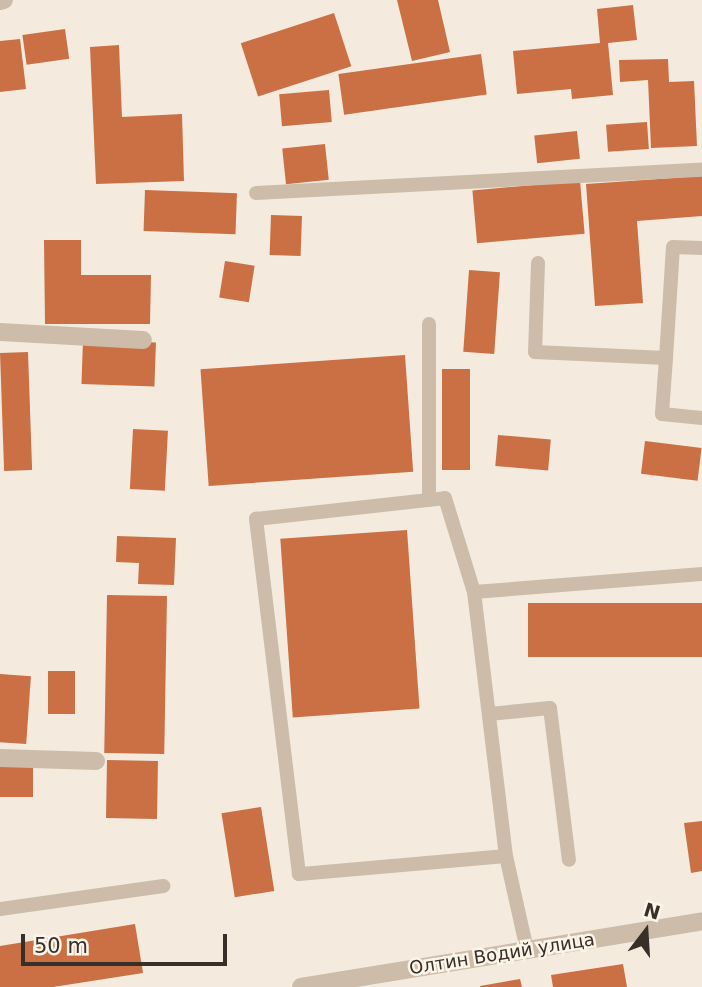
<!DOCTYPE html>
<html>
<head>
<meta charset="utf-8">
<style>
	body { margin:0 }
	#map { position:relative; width:702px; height:987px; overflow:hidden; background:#f4ebde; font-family:"DejaVu Sans",sans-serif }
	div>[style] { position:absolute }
	.building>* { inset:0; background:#cb6f44; transform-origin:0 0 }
	.lane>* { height:14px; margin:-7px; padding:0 7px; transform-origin:7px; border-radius:7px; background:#cdbca9 }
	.street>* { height:18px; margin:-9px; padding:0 9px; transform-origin:9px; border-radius:9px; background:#cdbca9 }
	span { translate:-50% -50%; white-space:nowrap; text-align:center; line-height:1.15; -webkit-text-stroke:5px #fbf5ea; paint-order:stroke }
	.street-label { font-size:18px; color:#392f29 }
	.north { position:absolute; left:611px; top:896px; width:70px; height:70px; -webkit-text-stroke:5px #fbf5ea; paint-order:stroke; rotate:17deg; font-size:19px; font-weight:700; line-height:28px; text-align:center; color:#392f29 }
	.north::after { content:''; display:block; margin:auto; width:24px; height:32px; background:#392f29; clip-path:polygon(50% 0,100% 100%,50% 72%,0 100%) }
	.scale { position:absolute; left:21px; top:934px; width:206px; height:32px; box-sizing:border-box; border:4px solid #392f29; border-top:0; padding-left:9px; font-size:21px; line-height:24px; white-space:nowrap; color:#392f29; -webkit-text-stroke:5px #fbf5ea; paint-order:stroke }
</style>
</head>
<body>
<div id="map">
	<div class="building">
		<div style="clip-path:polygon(397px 0,438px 0,450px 52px,412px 61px)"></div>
		<div style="clip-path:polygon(633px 5px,637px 40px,608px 43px,613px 95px,572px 99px,571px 89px,517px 94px,513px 51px,600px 43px,597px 9px)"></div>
		<div style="left:334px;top:13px;width:56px;height:98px;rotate:72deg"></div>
		<div style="left:65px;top:29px;width:30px;height:43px;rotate:82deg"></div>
		<div style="clip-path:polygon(20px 39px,26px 89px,0 92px,0 41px)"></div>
		<div style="clip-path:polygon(119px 45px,122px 117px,182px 114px,184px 181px,96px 184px,90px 47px)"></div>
		<div style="left:481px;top:54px;width:41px;height:144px;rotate:82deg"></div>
		<div style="clip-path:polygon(668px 59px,669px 82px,694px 81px,697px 146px,651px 148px,648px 80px,620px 82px,619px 60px)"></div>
		<div style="left:329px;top:90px;width:32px;height:50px;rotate:85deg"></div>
		<div style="left:647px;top:122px;width:27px;height:41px;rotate:86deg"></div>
		<div style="left:577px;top:131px;width:28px;height:43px;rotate:84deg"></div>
		<div style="left:325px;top:144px;width:36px;height:43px;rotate:84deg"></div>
		<div style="clip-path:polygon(702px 176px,702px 216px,637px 221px,643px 303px,595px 306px,586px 184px)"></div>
		<div style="left:580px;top:181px;width:53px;height:108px;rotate:85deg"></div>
		<div style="left:145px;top:190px;width:92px;height:41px;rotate:2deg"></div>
		<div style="left:271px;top:215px;width:31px;height:40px;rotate:2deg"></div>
		<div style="clip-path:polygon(44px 240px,81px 240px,81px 275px,151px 275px,150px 324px,45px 324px)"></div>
		<div style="left:225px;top:261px;width:30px;height:37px;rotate:9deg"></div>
		<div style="left:469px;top:270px;width:31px;height:82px;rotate:4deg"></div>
		<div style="left:83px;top:340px;width:73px;height:44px;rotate:2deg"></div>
		<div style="left:28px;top:352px;width:118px;height:28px;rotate:88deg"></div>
		<div style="left:405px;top:355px;width:117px;height:205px;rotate:86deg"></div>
		<div style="left:442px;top:369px;width:28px;height:101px"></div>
		<div style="left:133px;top:429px;width:35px;height:60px;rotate:3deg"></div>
		<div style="left:498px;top:435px;width:53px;height:31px;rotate:5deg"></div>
		<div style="left:645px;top:441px;width:57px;height:33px;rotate:7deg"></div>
		<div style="left:407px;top:530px;width:179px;height:127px;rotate:86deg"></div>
		<div style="clip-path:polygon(117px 536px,176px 538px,174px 585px,138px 584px,139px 563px,116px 562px)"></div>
		<div style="left:107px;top:595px;width:60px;height:158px;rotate:1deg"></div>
		<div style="left:702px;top:603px;width:54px;height:174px;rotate:90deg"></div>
		<div style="left:48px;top:671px;width:27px;height:43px"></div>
		<div style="left:0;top:674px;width:31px;height:68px;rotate:4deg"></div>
		<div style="left:107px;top:760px;width:51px;height:58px;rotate:1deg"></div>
		<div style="left:0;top:763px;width:33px;height:34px"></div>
		<div style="left:261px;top:807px;width:85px;height:40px;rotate:81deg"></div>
		<div style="clip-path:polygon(702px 821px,702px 871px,691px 873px,684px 823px)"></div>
		<div style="clip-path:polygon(135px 924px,143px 973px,53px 987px,0 987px,0 946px)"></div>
		<div style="clip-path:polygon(623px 964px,627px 987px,553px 987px,551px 975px)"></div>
		<div style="clip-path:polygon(520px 979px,522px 987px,480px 987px,480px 986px)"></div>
	</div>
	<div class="lane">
		<div style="left:256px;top:193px;width:447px;rotate:-3deg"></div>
		<div style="left:538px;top:263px;width:89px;rotate:91.9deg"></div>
		<div style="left:535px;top:352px;width:131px;rotate:2.6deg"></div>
		<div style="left:666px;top:358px;width:111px;rotate:-86.4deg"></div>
		<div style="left:673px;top:247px;width:29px;rotate:2deg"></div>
		<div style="left:429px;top:324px;width:176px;rotate:90deg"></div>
		<div style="left:666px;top:358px;width:56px;rotate:94.1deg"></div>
		<div style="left:662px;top:414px;width:40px;rotate:5.7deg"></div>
		<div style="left:445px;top:498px;width:98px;rotate:72.9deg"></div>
		<div style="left:474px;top:592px;width:266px;rotate:83.1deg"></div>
		<div style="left:506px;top:856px;width:208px;rotate:175deg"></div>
		<div style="left:299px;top:874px;width:358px;rotate:-96.9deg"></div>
		<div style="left:256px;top:519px;width:190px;rotate:-6.3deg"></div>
		<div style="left:474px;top:592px;width:229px;rotate:-4.5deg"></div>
		<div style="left:489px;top:714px;width:61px;rotate:-5.6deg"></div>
		<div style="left:550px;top:708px;width:153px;rotate:82.9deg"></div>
		<div style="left:506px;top:856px;width:96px;rotate:77.4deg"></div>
		<div style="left:0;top:909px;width:165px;rotate:-8deg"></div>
	</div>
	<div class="street">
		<div style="left:0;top:1px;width:4px;rotate:-14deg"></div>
		<div style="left:0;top:332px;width:143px;rotate:3.2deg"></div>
		<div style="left:0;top:758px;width:96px;rotate:1.8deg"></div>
		<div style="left:301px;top:987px;width:406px;rotate:-9.3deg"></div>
	</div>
	<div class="street-label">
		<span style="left:502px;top:954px;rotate:-9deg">Олтин Водий улица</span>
	</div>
	<div class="north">N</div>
	<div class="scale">50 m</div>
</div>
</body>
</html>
